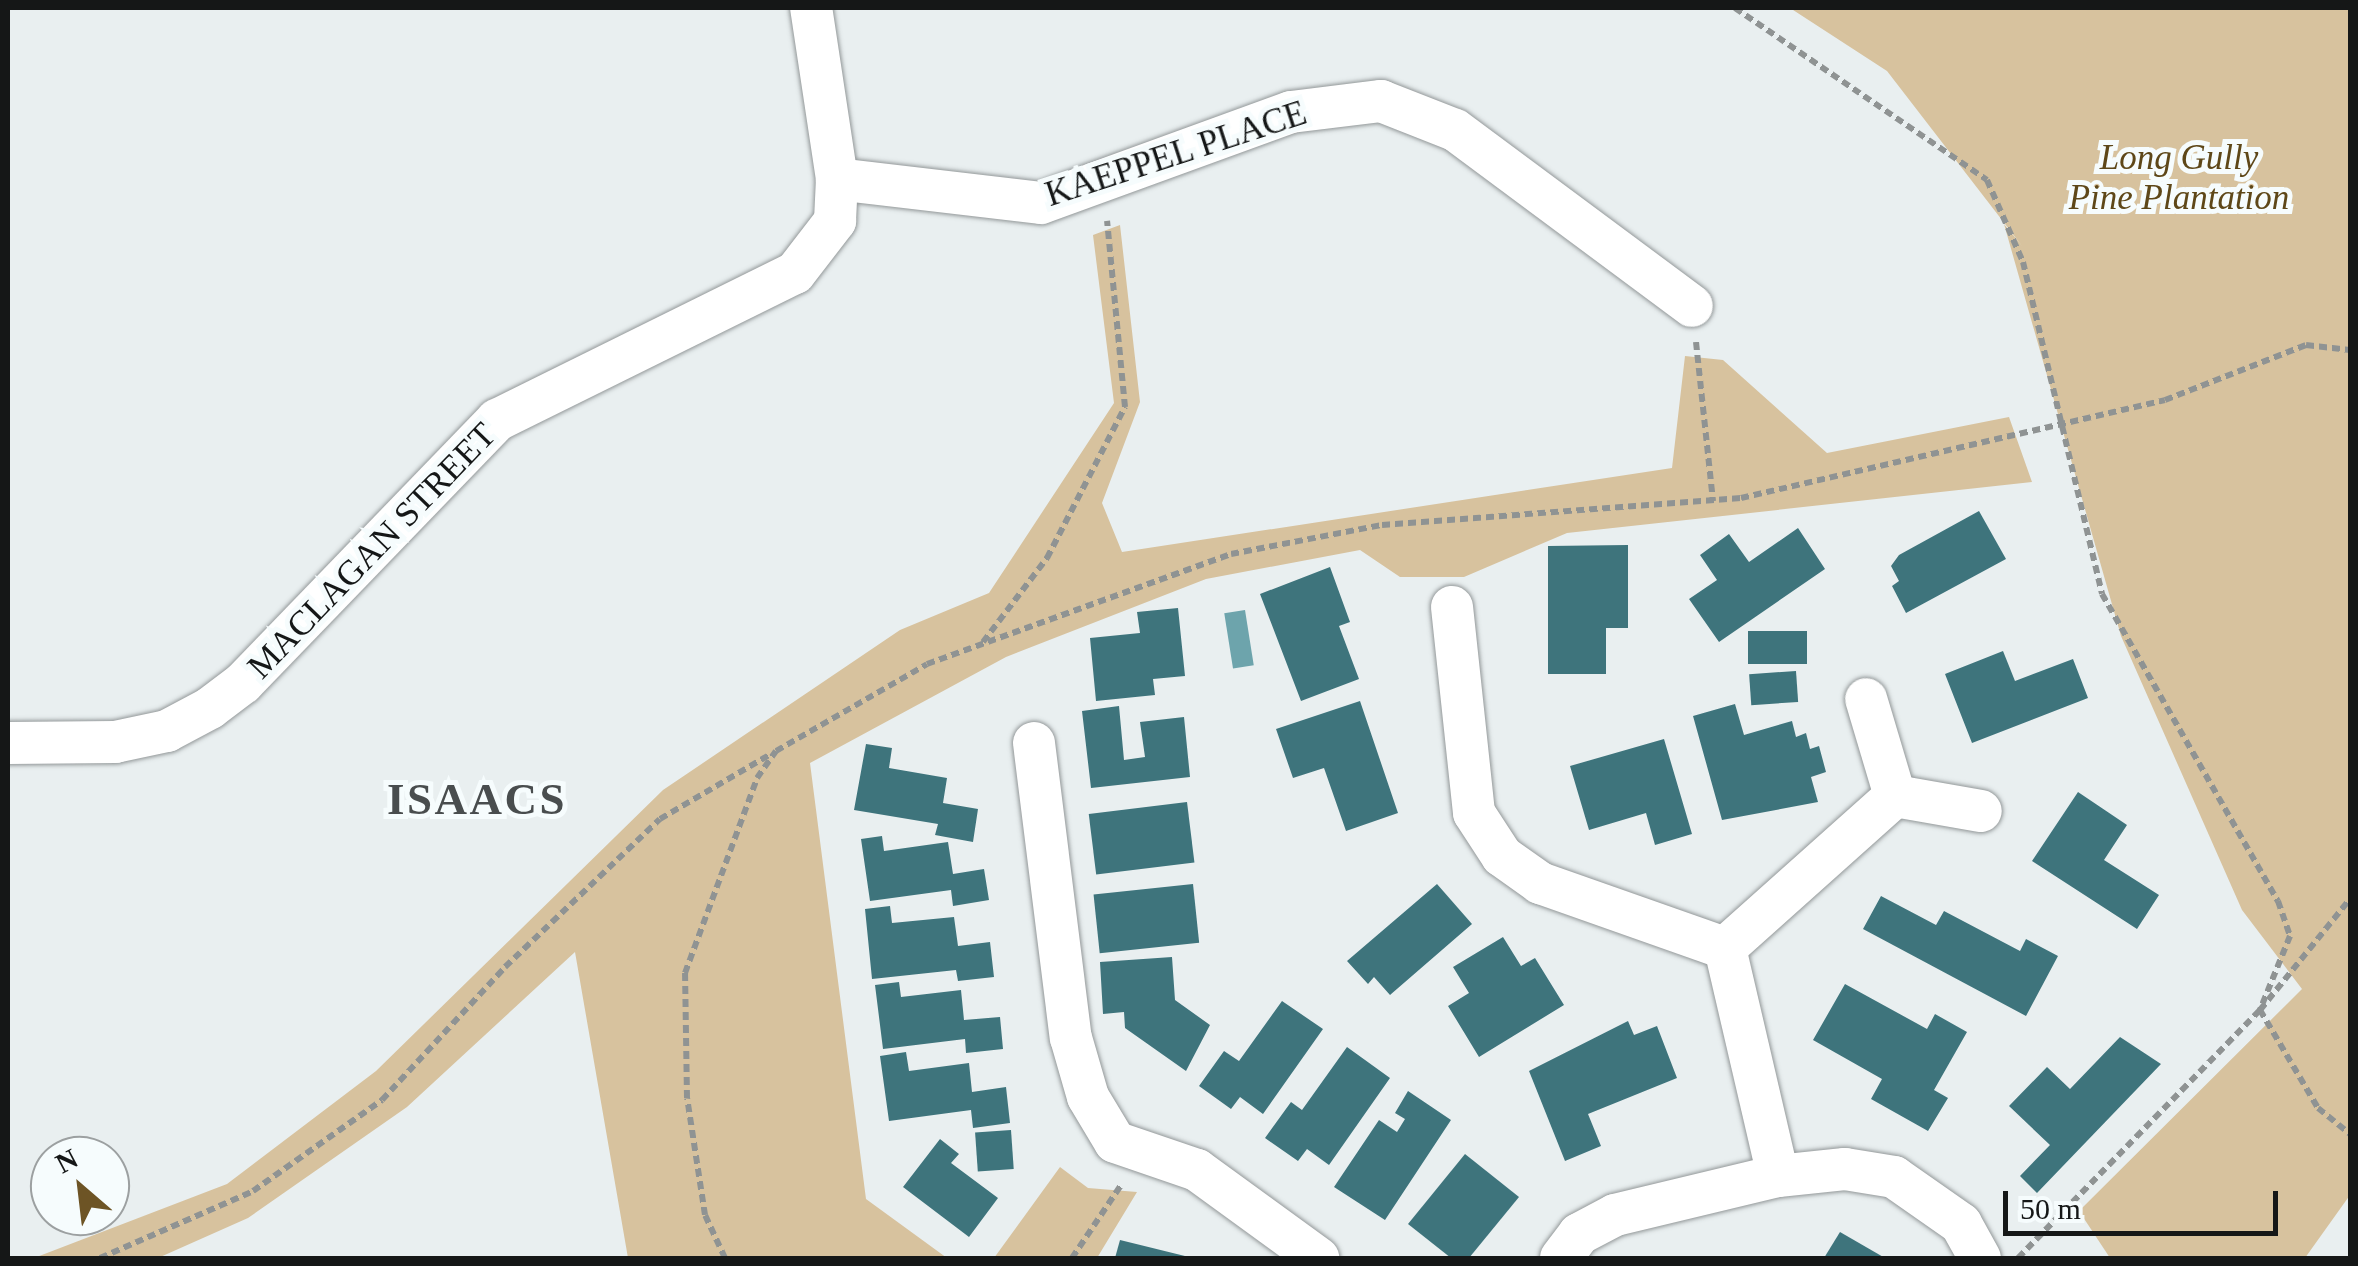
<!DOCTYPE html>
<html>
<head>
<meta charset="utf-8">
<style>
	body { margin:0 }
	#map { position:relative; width:2358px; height:1266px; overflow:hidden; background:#e9eff0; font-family:Georgia,serif }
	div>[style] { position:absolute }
	.green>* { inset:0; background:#d7c29e }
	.water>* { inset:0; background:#6da4ac; transform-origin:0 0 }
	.building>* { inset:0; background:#3e747c; transform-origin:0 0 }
	.path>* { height:6px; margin-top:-3px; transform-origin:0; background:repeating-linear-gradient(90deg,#8f9393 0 8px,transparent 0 13px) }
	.roads { filter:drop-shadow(0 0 2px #939899) drop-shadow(0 0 2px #939899) }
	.street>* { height:42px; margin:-21px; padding:0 21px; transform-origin:21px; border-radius:21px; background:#fff }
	span { translate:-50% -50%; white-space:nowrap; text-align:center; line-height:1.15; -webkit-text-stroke:10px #f6fcfd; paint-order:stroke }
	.street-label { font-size:35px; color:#151717 }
	.park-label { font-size:35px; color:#5e4718; font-style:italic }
	.district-label { font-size:45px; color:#494d4e; font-weight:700; letter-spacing:2.5px }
	.frame { position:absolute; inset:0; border:10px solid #151717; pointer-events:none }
	.north { position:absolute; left:30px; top:1136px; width:100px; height:100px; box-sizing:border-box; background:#f6fcfd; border:2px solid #9ca0a1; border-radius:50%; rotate:332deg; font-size:28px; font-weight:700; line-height:40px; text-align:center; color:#151717 }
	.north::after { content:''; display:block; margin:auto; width:35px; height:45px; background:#6d5425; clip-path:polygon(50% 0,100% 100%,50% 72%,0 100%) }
	.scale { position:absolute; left:2003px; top:1191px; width:275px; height:45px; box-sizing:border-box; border:5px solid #151717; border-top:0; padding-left:12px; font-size:30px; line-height:35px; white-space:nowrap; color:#151717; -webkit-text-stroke:8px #f6fcfd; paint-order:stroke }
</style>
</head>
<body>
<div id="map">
	<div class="green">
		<div style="clip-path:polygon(1790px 8px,2350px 8px,2350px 1195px,2305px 1258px,2110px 1258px,2079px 1211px,2302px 989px,2242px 910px,2121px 636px,2004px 224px,2022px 246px,1887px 71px)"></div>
		<div style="clip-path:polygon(1120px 225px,1140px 402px,1102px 503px,1122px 552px,1672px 468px,1685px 356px,1723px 360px,1827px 453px,2009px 417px,2032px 482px,1567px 533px,1464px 577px,1400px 577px,1360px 550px,1206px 579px,1006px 657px,810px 763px,866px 1199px,947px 1258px,628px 1258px,575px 952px,407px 1107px,248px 1218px,158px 1258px,34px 1258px,227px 1184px,376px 1071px,663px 790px,900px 630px,989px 593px,1114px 403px,1093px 235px)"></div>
		<div style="clip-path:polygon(1060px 1167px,1088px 1188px,1137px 1192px,1097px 1258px,994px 1258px)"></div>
	</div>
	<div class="water">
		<div style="left:1245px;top:610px;width:56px;height:21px;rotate:81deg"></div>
	</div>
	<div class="building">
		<div style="clip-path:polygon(1979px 511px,2006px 559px,1906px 613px,1892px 586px,1899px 581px,1891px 566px,1899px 555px)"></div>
		<div style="clip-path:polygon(1798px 528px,1825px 569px,1719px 642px,1689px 599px,1717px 580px,1700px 555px,1729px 534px,1749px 562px)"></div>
		<div style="clip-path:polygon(1628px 545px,1628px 628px,1606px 628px,1606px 674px,1548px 674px,1548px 546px)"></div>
		<div style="clip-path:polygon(1330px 567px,1350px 622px,1339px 626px,1359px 679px,1301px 701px,1260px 594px)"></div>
		<div style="clip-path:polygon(1178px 608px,1185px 676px,1153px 679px,1155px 695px,1096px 701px,1090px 638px,1140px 633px,1137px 612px)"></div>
		<div style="left:1748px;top:631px;width:59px;height:33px"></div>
		<div style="clip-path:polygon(2003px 651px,2015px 681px,2073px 659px,2088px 698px,1972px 743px,1945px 674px)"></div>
		<div style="left:1796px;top:671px;width:31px;height:47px;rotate:86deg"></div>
		<div style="clip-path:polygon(1360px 701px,1398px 813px,1346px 831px,1324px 768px,1293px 778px,1276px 729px)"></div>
		<div style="clip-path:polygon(1735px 704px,1744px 735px,1792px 721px,1796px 737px,1806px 733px,1810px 749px,1819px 746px,1826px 772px,1811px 777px,1818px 802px,1722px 820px,1693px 716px)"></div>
		<div style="clip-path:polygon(1119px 706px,1124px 760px,1145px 757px,1140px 722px,1184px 717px,1190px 777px,1091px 788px,1082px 711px)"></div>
		<div style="clip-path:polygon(1664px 739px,1692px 834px,1655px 845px,1646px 813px,1589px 830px,1570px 766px)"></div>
		<div style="clip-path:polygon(866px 744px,892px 748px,889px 768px,947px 778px,943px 803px,978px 809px,973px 842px,935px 835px,938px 824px,854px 810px)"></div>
		<div style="clip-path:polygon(2078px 792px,2127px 825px,2104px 860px,2159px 895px,2137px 929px,2032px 861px)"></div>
		<div style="left:1187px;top:802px;width:61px;height:99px;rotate:83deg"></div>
		<div style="clip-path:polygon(882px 836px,884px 851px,948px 842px,953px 874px,984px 869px,989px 900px,953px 906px,951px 890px,870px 901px,861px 839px)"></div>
		<div style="left:1193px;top:884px;width:59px;height:100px;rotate:84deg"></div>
		<div style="clip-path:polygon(1437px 884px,1472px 924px,1390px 995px,1374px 977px,1368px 984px,1347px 961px)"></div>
		<div style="clip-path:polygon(1881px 896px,1936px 925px,1944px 911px,2020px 951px,2026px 939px,2058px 956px,2026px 1016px,1863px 929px)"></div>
		<div style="clip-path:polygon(890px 906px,892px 923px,954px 917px,958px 946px,990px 942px,994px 977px,958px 981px,956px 970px,872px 979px,865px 909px)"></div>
		<div style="clip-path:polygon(1503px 937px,1521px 966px,1535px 958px,1564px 1005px,1479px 1057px,1448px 1006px,1469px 993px,1453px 967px)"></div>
		<div style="clip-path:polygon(1172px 957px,1175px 1000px,1210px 1025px,1186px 1071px,1125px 1028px,1124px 1012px,1103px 1014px,1100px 962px)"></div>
		<div style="clip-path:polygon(899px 982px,901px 997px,961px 990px,964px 1020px,1000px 1017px,1003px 1049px,966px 1053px,965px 1039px,883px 1049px,875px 985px)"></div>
		<div style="clip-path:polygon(1845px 984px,1927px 1029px,1935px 1014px,1967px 1032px,1934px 1090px,1948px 1098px,1928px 1131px,1871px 1099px,1882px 1079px,1813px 1040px)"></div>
		<div style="clip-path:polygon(1282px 1001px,1323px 1029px,1263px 1114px,1240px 1097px,1231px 1109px,1199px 1086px,1224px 1051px,1239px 1061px)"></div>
		<div style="clip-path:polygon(1628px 1021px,1634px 1035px,1657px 1026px,1677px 1078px,1588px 1114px,1601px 1146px,1565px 1161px,1529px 1071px)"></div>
		<div style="clip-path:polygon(2120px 1037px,2161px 1064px,2037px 1193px,2020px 1176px,2050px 1145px,2009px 1106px,2047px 1067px,2070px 1089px)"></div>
		<div style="clip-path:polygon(1347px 1047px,1390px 1078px,1329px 1165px,1307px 1149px,1298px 1161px,1265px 1138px,1291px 1102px,1302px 1110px)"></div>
		<div style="clip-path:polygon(906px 1052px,909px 1071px,969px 1063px,972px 1092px,1006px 1087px,1010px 1123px,973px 1128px,971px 1110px,889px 1121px,880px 1056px)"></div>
		<div style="clip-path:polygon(1408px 1091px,1451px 1120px,1385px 1220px,1334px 1187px,1379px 1120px,1397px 1132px,1405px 1119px,1395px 1113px)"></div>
		<div style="left:1011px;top:1130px;width:39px;height:36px;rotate:86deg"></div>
		<div style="clip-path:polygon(940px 1139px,959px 1154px,951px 1163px,998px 1198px,969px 1237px,903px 1187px)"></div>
		<div style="clip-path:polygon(1465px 1154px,1519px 1197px,1469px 1258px,1451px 1258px,1408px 1224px)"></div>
		<div style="clip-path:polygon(1840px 1232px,1885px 1258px,1824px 1258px)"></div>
		<div style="clip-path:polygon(1120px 1240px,1189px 1257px,1189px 1258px,1115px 1258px)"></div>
	</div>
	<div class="path">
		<div style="left:1735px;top:8px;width:305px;rotate:34.3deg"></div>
		<div style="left:1987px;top:180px;width:90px;rotate:66.3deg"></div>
		<div style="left:2023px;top:262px;width:341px;rotate:76.6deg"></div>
		<div style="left:2102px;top:594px;width:354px;rotate:60.2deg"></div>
		<div style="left:2278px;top:901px;width:37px;rotate:71deg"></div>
		<div style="left:2290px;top:936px;width:80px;rotate:112.1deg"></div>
		<div style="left:2260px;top:1010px;width:114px;rotate:59.4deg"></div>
		<div style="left:2318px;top:1108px;width:41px;rotate:39.1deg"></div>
		<div style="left:1696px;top:342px;width:160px;rotate:83.9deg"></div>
		<div style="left:983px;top:642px;width:106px;rotate:-52.7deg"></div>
		<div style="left:1047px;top:558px;width:170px;rotate:-62.7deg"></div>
		<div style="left:1125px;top:407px;width:187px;rotate:-95.5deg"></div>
		<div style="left:100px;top:1258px;width:167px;rotate:-23.6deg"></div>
		<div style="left:253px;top:1191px;width:158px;rotate:-35.2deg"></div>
		<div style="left:382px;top:1100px;width:181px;rotate:-47.2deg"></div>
		<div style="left:505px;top:967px;width:214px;rotate:-43.7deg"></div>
		<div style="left:660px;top:819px;width:129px;rotate:-30.4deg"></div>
		<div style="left:725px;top:1258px;width:47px;rotate:-114.9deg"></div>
		<div style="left:705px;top:1215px;width:118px;rotate:-98.7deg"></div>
		<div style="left:687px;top:1098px;width:125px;rotate:-90.9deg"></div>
		<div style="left:685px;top:973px;width:208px;rotate:-69.7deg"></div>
		<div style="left:757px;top:778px;width:33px;rotate:-55deg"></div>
		<div style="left:776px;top:751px;width:174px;rotate:-29.9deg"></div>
		<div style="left:927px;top:664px;width:323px;rotate:-19.9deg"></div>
		<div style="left:1231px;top:554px;width:154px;rotate:-10.9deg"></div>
		<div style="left:1382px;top:525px;width:360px;rotate:-4.3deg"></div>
		<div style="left:1741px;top:498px;width:435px;rotate:-13deg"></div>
		<div style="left:2165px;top:400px;width:151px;rotate:-21.3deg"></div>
		<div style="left:2306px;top:345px;width:44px;rotate:6.5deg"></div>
		<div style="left:1072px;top:1258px;width:88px;rotate:-56.1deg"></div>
		<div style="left:2018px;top:1258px;width:347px;rotate:-45.7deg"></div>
		<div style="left:2260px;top:1010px;width:143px;rotate:-51deg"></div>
	</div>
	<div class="roads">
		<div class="street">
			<div style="left:837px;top:179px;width:205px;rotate:6.7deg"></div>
			<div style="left:1041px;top:203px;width:266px;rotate:-20deg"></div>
			<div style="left:1291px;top:112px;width:91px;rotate:-7deg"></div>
			<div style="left:1381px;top:101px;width:79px;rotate:21.4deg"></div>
			<div style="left:1455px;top:130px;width:295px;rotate:36.6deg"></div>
			<div style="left:1452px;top:607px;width:207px;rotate:83.9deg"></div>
			<div style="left:1474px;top:813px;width:51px;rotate:56.9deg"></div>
			<div style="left:1502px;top:856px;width:47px;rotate:35.4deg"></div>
			<div style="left:1540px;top:883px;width:196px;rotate:19.4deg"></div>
			<div style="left:1725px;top:948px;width:234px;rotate:76.9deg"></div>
			<div style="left:8px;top:743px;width:107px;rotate:-0.5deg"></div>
			<div style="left:115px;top:742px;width:53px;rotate:-11.9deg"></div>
			<div style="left:167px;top:731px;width:49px;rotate:-28.1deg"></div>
			<div style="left:210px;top:708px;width:41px;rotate:-37.1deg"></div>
			<div style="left:243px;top:683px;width:366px;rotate:-46deg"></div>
			<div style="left:497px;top:420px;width:332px;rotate:-26.3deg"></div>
			<div style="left:795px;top:273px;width:66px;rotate:-52.4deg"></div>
			<div style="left:835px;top:221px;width:42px;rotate:-87.3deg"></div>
			<div style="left:837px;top:179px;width:173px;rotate:-98.6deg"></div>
			<div style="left:1034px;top:743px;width:297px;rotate:82.9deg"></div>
			<div style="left:1071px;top:1038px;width:61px;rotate:73.9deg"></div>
			<div style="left:1088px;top:1097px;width:52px;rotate:59deg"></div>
			<div style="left:1115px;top:1142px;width:87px;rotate:18.9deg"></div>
			<div style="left:1197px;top:1170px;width:150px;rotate:36deg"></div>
			<div style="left:1895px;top:796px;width:87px;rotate:9.9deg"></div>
			<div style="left:1725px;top:948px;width:228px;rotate:-41.8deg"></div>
			<div style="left:1895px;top:796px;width:101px;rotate:-106.6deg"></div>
			<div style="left:1561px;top:1258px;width:30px;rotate:-53deg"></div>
			<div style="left:1579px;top:1234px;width:41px;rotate:-27.8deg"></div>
			<div style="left:1615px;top:1215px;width:168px;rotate:-13.5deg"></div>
			<div style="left:1778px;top:1176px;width:67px;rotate:-6deg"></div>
			<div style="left:1845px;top:1169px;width:50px;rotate:9.3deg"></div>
			<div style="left:1894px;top:1177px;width:82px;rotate:35deg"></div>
			<div style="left:1961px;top:1224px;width:39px;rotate:61deg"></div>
		</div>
	</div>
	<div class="street-label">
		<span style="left:1176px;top:154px;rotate:-18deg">KAEPPEL PLACE</span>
		<span style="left:372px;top:551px;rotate:-46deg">MACLAGAN STREET</span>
	</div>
	<div class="park-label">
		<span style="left:2179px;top:178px">Long Gully<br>Pine Plantation</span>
	</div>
	<div class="district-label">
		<span style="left:477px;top:800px">ISAACS</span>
	</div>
	<div class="frame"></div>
	<div class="north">N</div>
	<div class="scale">50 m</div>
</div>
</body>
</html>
